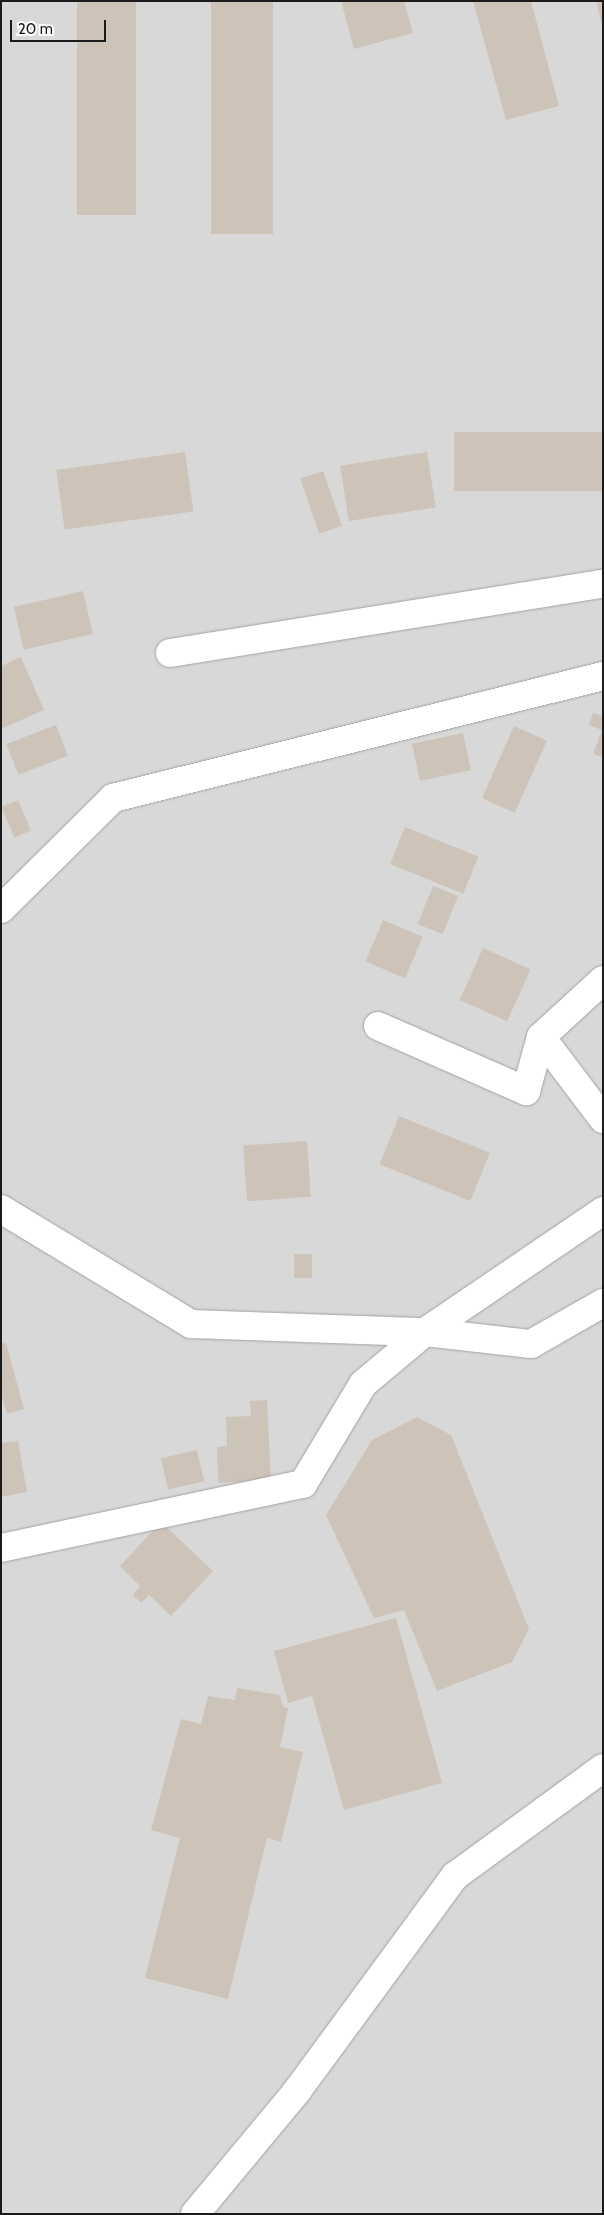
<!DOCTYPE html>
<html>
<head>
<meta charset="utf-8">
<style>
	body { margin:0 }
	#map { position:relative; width:604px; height:2215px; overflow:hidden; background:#edeadf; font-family:Cabin,sans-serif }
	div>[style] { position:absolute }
	.residential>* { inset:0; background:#d9d8d8; transform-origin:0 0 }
	.building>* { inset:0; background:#cdc3b8; transform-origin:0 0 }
	.roads { filter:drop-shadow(0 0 1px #a2a2a2) drop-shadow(0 0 1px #a2a2a2) }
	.street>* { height:28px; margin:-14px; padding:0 14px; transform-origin:14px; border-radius:14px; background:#fff }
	span { translate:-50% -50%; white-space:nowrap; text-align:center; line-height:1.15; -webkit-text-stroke:4.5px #fff; paint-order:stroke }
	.frame { position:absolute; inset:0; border:2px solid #1b1b1b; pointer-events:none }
	.scale { position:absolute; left:10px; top:20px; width:96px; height:22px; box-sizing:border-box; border:2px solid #1b1b1b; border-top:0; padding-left:6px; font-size:15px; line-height:18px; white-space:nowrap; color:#1b1b1b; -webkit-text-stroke:4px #fff; paint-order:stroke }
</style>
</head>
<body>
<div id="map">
	<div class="residential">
		<div style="left:1px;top:1px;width:602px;height:2213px"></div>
	</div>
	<div class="building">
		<div style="left:77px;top:1px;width:59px;height:214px"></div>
		<div style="left:211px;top:1px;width:62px;height:233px"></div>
		<div style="clip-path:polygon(341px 1px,404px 1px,413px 33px,354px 49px)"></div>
		<div style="clip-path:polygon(473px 1px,531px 1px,559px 106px,506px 120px)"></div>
		<div style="clip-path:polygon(596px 1px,603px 1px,603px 25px,602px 25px)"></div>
		<div style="left:603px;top:432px;width:59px;height:149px;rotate:90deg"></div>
		<div style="left:185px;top:452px;width:60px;height:130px;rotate:82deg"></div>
		<div style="left:427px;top:452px;width:56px;height:88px;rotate:81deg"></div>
		<div style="left:323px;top:471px;width:58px;height:24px;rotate:71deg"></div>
		<div style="left:83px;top:591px;width:44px;height:71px;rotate:77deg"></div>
		<div style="clip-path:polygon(21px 657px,44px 710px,1px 729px,1px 666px)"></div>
		<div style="clip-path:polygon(593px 713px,603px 716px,603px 757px,593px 754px,602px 730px,589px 725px)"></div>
		<div style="left:56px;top:725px;width:33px;height:53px;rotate:69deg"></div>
		<div style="left:514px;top:726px;width:36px;height:79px;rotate:24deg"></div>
		<div style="left:463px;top:733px;width:38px;height:52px;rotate:78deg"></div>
		<div style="left:18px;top:800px;width:33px;height:18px;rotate:67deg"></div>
		<div style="left:405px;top:827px;width:79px;height:40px;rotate:22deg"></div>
		<div style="left:433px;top:886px;width:27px;height:41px;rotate:22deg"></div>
		<div style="left:383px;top:920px;width:43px;height:45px;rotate:23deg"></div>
		<div style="left:483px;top:948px;width:52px;height:57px;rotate:24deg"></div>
		<div style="left:399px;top:1116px;width:98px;height:52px;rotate:22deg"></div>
		<div style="left:307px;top:1141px;width:56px;height:64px;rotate:86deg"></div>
		<div style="left:294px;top:1254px;width:18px;height:24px"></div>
		<div style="clip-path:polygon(6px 1343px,24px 1409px,7px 1414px,1px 1394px,1px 1344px)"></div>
		<div style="clip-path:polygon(267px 1400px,271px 1480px,218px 1483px,217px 1447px,227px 1446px,226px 1417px,251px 1416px,250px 1401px)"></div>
		<div style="clip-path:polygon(417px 1417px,451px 1435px,529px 1629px,512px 1662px,437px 1691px,404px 1610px,374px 1618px,326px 1515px,372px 1440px)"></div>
		<div style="clip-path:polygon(18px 1441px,27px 1492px,1px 1497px,1px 1443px)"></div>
		<div style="left:197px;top:1450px;width:32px;height:37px;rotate:77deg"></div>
		<div style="clip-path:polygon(161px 1522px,213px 1571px,171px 1616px,149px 1595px,141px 1603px,133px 1595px,140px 1586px,120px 1566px)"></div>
		<div style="clip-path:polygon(396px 1618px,442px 1783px,344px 1810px,312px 1696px,288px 1703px,274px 1651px)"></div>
		<div style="clip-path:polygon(237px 1688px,280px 1695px,283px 1707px,288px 1708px,280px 1747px,303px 1752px,281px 1842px,267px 1838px,228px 1999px,145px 1978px,180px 1838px,151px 1830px,181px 1719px,201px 1724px,208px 1696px,235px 1700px)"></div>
	</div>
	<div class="roads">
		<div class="street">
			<div style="left:170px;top:653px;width:438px;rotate:-9.1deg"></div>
			<div style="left:1px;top:909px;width:158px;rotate:-44.7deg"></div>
			<div style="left:113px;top:798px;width:505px;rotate:-13.98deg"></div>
			<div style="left:603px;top:980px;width:84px;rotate:137.4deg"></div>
			<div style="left:541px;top:1037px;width:103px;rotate:52.9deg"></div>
			<div style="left:378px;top:1026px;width:162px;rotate:23.7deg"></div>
			<div style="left:526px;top:1091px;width:56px;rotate:-74.5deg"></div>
			<div style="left:1px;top:1209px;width:222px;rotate:31.2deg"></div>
			<div style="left:191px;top:1324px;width:234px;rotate:2deg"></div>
			<div style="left:425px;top:1332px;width:107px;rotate:6.5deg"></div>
			<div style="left:531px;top:1344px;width:83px;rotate:-29.7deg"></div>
			<div style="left:1px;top:1548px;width:309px;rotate:-12deg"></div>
			<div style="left:303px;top:1484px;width:117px;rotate:-59deg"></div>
			<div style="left:363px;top:1384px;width:81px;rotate:-40deg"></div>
			<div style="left:425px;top:1332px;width:215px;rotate:-34.2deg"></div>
			<div style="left:195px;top:2214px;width:160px;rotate:-50.3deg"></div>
			<div style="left:297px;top:2091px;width:267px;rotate:-53.7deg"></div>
			<div style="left:455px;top:1876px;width:183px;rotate:-36.1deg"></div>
		</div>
	</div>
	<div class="frame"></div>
	<div class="scale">20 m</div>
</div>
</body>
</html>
